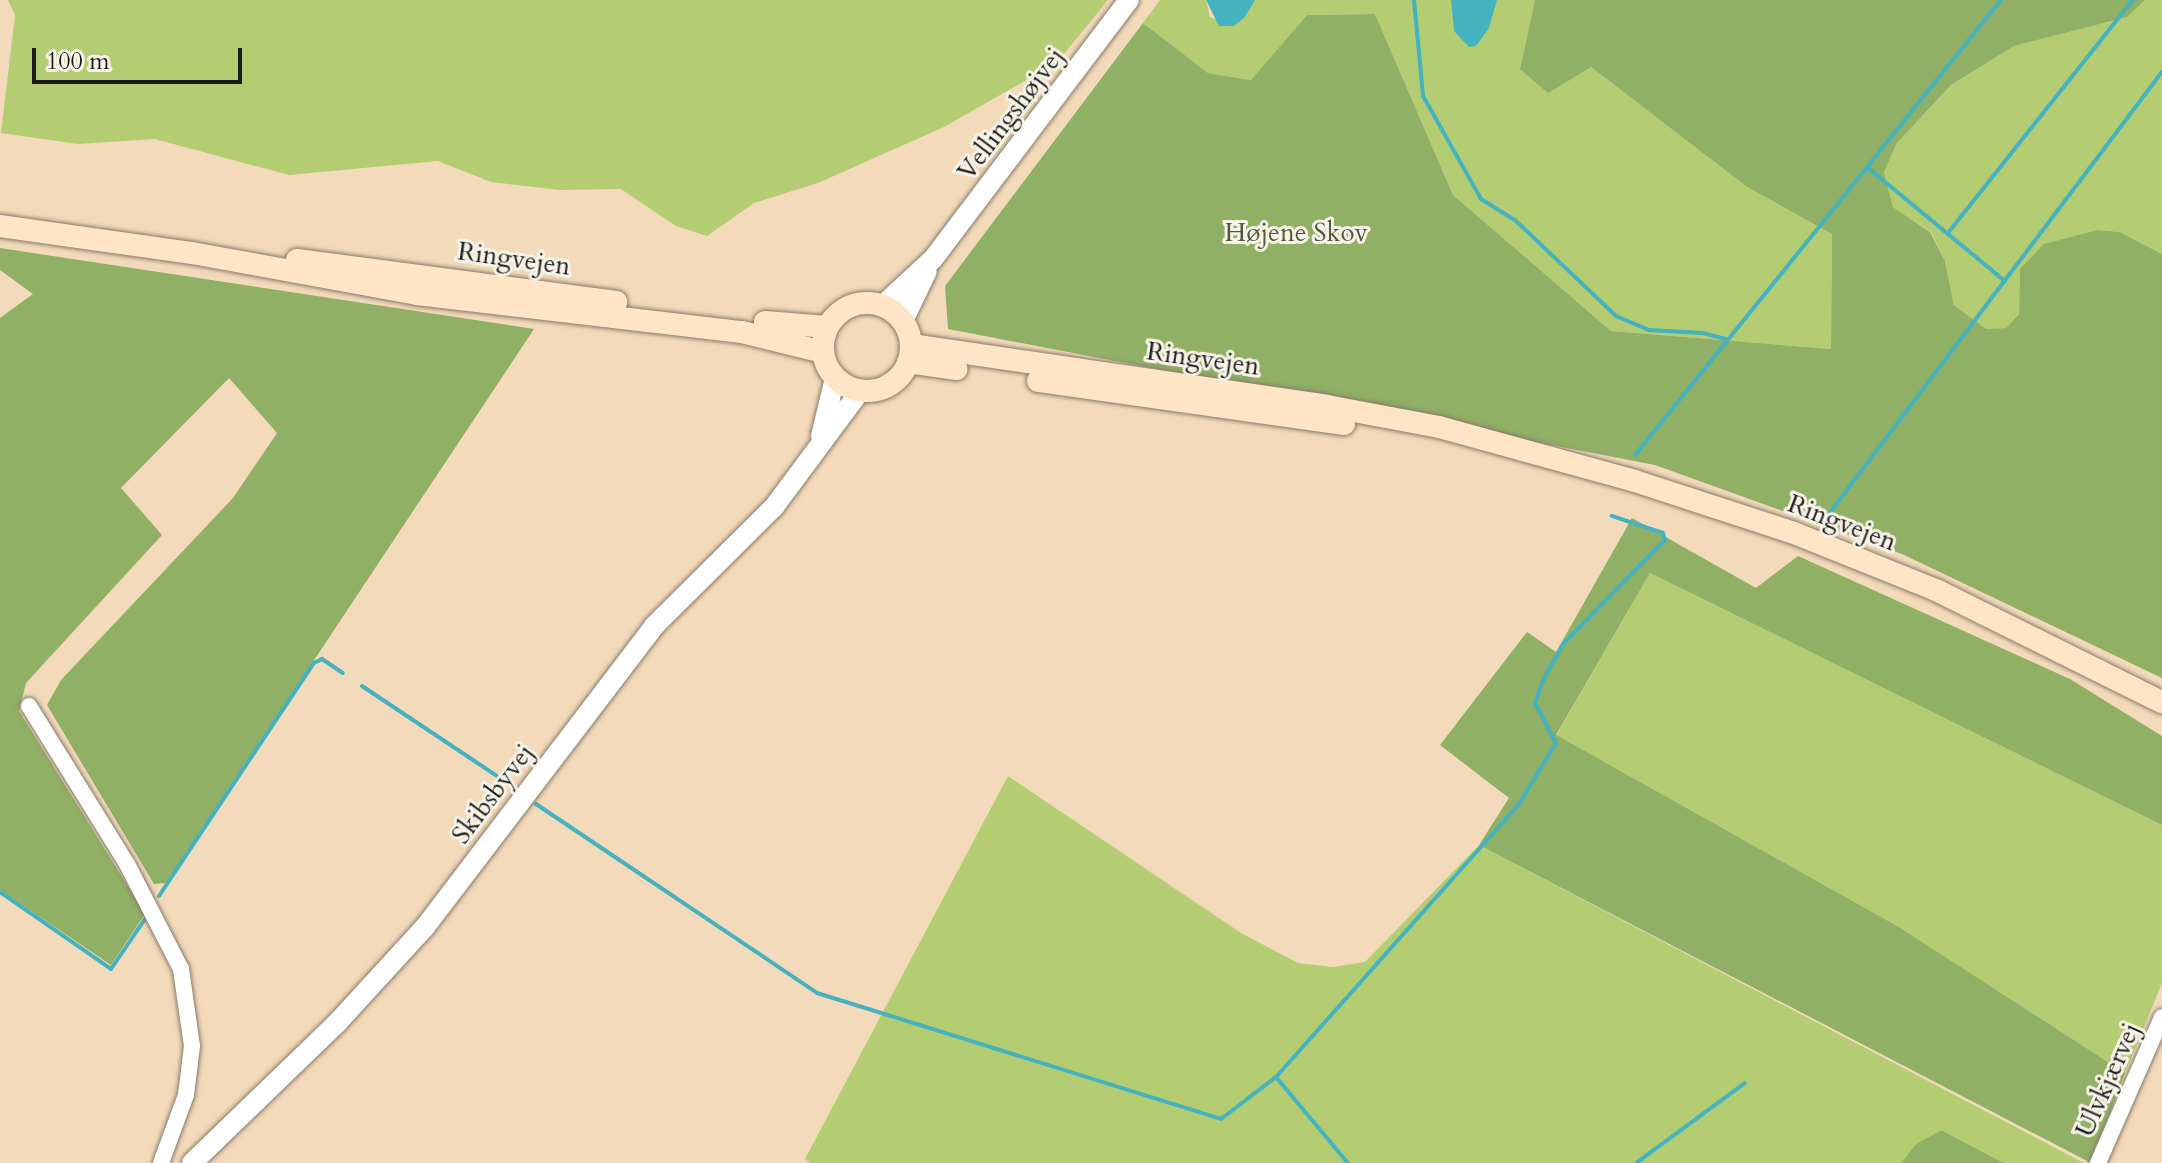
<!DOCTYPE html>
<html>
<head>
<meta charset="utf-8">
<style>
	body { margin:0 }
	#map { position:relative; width:2162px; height:1163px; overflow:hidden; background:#f3daba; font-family:Cardo,serif }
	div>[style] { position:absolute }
	.green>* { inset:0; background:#b4cd73 }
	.forest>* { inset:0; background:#8fb065 }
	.water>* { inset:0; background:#44b2bf }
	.stream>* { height:4px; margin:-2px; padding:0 2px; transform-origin:2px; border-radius:2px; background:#44b2bf }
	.roads { filter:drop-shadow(0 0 2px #887b6b) drop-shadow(0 0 2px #887b6b) }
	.minor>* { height:16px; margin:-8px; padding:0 8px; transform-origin:8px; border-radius:8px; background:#fff }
	.tertiary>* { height:20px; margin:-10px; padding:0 10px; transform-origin:10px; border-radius:10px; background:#fff }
	.secondary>* { height:22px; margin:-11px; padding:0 11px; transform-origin:11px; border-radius:11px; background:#ffe4c6 }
	.secondary>.ring { margin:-11px; padding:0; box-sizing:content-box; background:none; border:22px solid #ffe4c6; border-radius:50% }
	span { translate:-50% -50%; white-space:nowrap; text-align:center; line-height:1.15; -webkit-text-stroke:6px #f7f3e8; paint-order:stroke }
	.street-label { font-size:26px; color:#1c1c1c }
	.park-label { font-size:26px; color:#515a3a }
	.scale { position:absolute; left:32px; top:48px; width:210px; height:36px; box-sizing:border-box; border:4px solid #1c1c1c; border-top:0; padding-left:10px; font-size:24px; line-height:28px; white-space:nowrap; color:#1c1c1c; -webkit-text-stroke:6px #f7f3e8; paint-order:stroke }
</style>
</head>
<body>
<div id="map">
	<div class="green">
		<div style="clip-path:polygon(8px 0,1108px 0,1042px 81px,1030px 78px,944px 127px,818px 183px,754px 203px,707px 236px,676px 226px,621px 189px,560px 190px,491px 182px,438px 161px,289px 175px,155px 139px,78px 144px,1px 133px,15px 15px)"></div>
		<div style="clip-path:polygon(1160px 0,1206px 0,1210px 17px,1234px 26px,1255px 0,1451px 0,1454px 31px,1493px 13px,1497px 0,1535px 0,1520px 69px,1591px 67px,1747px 187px,1832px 234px,1831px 349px,1611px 331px,1453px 195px,1375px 14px,1307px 15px,1252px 80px,1208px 73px,1143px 23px)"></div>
		<div style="clip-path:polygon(2145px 0,2162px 0,2162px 254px,2120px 232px,2098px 230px,2020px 269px,2019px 314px,2006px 328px,1986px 329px,1954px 305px,1945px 261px,1931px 232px,1893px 207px,1884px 172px,1897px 143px,1951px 85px,2014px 46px,2127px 17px)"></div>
		<div style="clip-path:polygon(1650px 573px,2162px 825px,2162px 983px,2125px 1073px,1899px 927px,1556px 736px)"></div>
		<div style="clip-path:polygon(1008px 776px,1241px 933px,1298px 963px,1333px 967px,1365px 962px,1479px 845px,2084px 1163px,2004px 1163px,1941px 1130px,1916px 1144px,1901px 1163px,810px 1163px,805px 1159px)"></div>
	</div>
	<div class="forest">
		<div style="clip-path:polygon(1535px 0,2145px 0,2127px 17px,2014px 46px,1951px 85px,1897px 143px,1884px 172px,1893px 207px,1930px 232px,1945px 261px,1954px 305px,1986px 329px,2006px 328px,2019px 314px,2020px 269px,2044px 244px,2098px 230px,2120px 232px,2162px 254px,2162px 678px,1902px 554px,1655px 465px,948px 329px,945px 286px,1143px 23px,1208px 73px,1251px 80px,1307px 15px,1375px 14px,1453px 195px,1611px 331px,1831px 349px,1832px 234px,1747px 187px,1591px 67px,1548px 93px,1520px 69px)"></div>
		<div style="clip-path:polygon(0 248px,534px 329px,166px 883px,154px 884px,47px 705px,61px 680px,233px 498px,277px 433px,229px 378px,121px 488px,162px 535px,26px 683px,19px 711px,145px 914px,111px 965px,0 890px,0 318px,33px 294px,0 270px)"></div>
		<div style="clip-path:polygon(1632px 518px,1756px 588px,1798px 556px,2070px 679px,2162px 736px,2162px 825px,1650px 573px,1556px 735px,1899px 927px,2125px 1073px,2091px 1163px,1479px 845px,1509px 798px,1440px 745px,1527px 632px,1556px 652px)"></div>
		<div style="clip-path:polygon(1941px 1130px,2004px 1163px,1901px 1163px,1916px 1144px)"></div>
	</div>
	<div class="water">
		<div style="clip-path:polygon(1206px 0,1255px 0,1245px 17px,1234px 26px,1219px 26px)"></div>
		<div style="clip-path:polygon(1451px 0,1497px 0,1489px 28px,1476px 46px,1469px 47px,1454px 31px)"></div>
	</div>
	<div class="stream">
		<div style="left:1414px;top:0;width:96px;rotate:84.6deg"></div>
		<div style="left:1423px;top:96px;width:118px;rotate:60.6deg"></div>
		<div style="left:1481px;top:199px;width:40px;rotate:32deg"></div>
		<div style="left:1515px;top:220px;width:139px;rotate:43.5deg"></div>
		<div style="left:1616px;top:316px;width:36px;rotate:23deg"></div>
		<div style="left:1649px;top:330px;width:54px;rotate:3.2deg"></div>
		<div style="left:1703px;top:333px;width:23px;rotate:15deg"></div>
		<div style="left:1867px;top:167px;width:214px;rotate:-51.3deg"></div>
		<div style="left:1948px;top:233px;width:298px;rotate:-51.6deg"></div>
		<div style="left:1635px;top:455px;width:370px;rotate:-51.1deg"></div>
		<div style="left:1867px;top:167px;width:179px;rotate:39.6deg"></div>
		<div style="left:1828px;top:515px;width:555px;rotate:-52.99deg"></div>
		<div style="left:362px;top:686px;width:166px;rotate:33.7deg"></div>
		<div style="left:536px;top:804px;width:339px;rotate:33.9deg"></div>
		<div style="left:817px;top:993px;width:423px;rotate:17.3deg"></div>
		<div style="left:1221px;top:1119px;width:69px;rotate:-37.4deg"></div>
		<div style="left:1276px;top:1077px;width:365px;rotate:-48.3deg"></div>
		<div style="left:1519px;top:804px;width:71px;rotate:-58.8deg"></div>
		<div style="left:1556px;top:743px;width:45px;rotate:-117.7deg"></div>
		<div style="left:1535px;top:703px;width:29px;rotate:-70deg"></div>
		<div style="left:1545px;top:676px;width:39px;rotate:-60deg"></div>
		<div style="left:1565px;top:642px;width:143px;rotate:-45.6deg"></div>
		<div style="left:1665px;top:540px;width:7px;rotate:-106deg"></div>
		<div style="left:1663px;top:533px;width:54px;rotate:-161.6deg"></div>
		<div style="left:0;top:892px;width:135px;rotate:34.7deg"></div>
		<div style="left:111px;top:969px;width:60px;rotate:-55.8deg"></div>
		<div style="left:159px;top:896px;width:280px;rotate:-56.4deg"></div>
		<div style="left:314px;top:663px;width:9px;rotate:-27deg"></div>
		<div style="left:322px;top:659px;width:25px;rotate:34deg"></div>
		<div style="left:1276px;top:1077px;width:112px;rotate:50.1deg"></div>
		<div style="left:1636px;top:1163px;width:135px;rotate:-36.3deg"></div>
	</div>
	<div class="roads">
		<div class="minor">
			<div style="left:29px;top:706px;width:186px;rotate:58.2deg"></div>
			<div style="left:127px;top:864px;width:118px;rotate:62.8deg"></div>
			<div style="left:181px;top:969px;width:78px;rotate:81.9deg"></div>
			<div style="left:192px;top:1046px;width:49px;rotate:97deg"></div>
			<div style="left:186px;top:1095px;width:72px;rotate:110.2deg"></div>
			<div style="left:2098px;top:1163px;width:159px;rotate:-66.3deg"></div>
		</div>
		<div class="tertiary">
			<div style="left:882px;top:306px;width:69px;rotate:-42.7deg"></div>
			<div style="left:933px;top:259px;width:325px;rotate:-52.9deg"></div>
			<div style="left:903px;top:321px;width:55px;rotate:-64.4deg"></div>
			<div style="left:821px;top:436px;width:60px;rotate:-76.4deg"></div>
			<div style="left:192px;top:1163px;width:202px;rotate:-44deg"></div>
			<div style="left:337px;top:1023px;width:130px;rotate:-47.5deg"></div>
			<div style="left:425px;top:927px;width:378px;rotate:-52.7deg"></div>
			<div style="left:654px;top:626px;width:169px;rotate:-44.8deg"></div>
			<div style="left:774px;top:507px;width:144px;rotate:-53.4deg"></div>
		</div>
		<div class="secondary">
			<div style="left:0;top:226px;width:194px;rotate:8deg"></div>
			<div style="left:192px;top:253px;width:229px;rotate:10.3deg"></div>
			<div style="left:417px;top:294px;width:327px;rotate:6.7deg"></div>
			<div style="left:742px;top:332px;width:83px;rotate:13.9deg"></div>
			<div style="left:297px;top:260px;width:322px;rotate:7.5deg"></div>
			<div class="ring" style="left:823px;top:303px;width:66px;height:66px"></div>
			<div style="left:765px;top:322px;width:62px;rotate:4.6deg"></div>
			<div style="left:911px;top:345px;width:420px;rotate:8.3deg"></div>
			<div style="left:1327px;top:406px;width:114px;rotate:10.6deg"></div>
			<div style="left:1439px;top:427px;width:203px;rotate:15.4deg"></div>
			<div style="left:1635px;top:481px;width:167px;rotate:18.1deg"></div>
			<div style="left:1794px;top:533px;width:155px;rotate:21.9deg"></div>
			<div style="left:1938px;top:591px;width:250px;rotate:26.4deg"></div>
			<div style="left:908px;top:362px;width:49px;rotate:8.3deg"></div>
			<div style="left:1038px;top:381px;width:309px;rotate:8deg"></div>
		</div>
	</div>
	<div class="street-label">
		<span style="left:1011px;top:114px;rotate:-53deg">Vellingshøjvej</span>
		<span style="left:514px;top:259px;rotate:8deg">Ringvejen</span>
		<span style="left:1203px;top:359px;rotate:8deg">Ringvejen</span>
		<span style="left:1842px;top:523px;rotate:21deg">Ringvejen</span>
		<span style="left:493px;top:794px;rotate:-53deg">Skibsbyvej</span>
		<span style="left:2108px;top:1080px;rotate:-66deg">Ulvkjærvej</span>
	</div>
	<div class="park-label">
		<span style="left:1296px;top:233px">Højene Skov</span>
	</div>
	<div class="scale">100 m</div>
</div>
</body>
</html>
